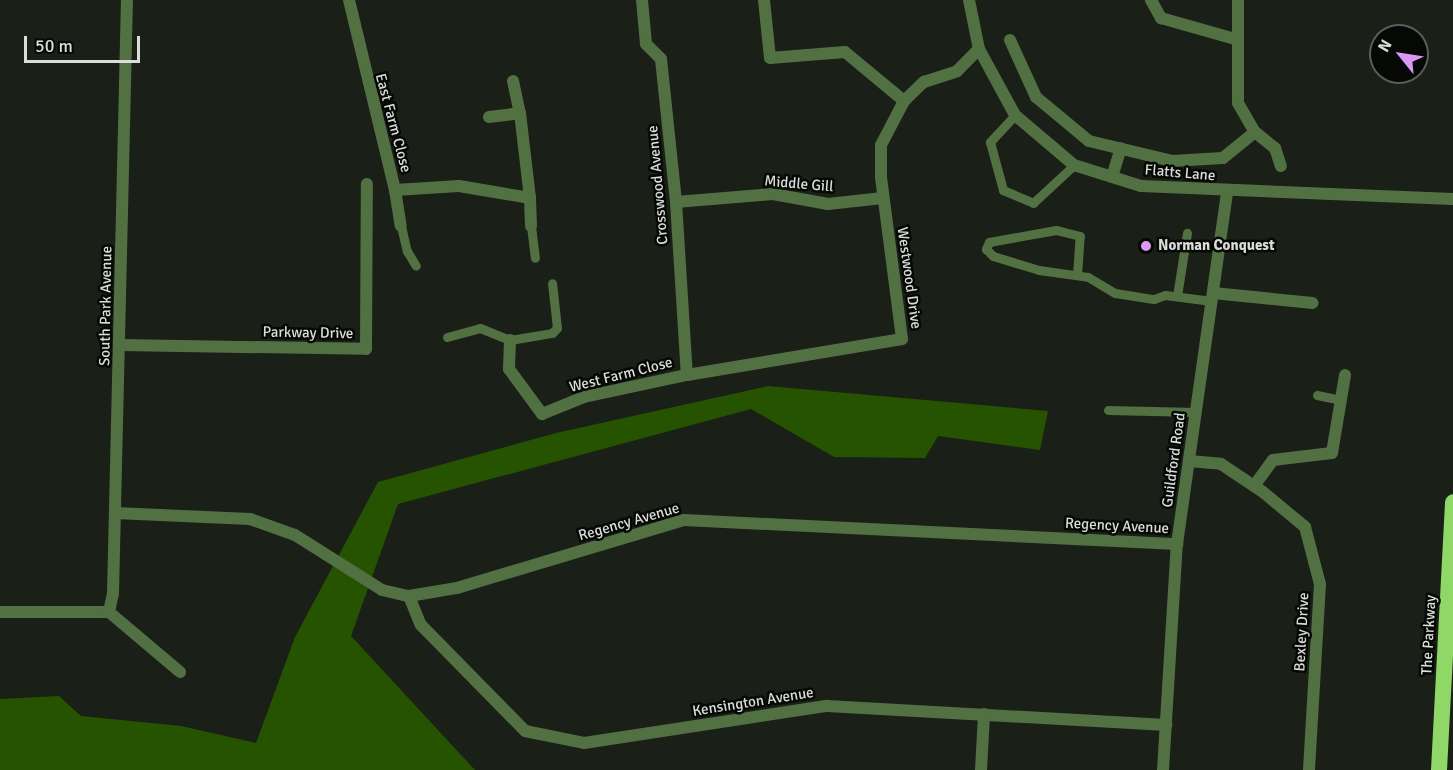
<!DOCTYPE html>
<html>
<head>
<meta charset="utf-8">
<style>
	body { margin:0 }
	#map { position:relative; width:1453px; height:770px; overflow:hidden; background:#1a1f18; font-family:Signika,sans-serif }
	div>[style] { position:absolute }
	.forest>* { inset:0; background:#265300 }
	.service>* { height:9px; margin:-4.5px; padding:0 4.5px; transform-origin:4.5px; border-radius:4.5px; background:#527142 }
	.minor>* { height:12px; margin:-6px; padding:0 6px; transform-origin:6px; border-radius:6px; background:#527142 }
	.tertiary>* { height:12px; margin:-6px; padding:0 6px; transform-origin:6px; border-radius:6px; background:#527142 }
	.trunk>* { height:16px; margin:-8px; padding:0 8px; transform-origin:8px; border-radius:8px; background:#8fd867 }
	.dots>* { width:16px; height:16px; translate:-50% -50%; box-sizing:border-box; border:3px solid #060806; border-radius:50% }
	span { translate:-50% -50%; white-space:nowrap; text-align:center; line-height:1.15; -webkit-text-stroke:5px #060806; paint-order:stroke }
	.street-label { font-size:15px; color:#daddd8 }
	.poi-label { font-size:15px; color:#daddd8; font-weight:700 }
	.left { translate:0 -50%; text-align:left }
	.north { position:absolute; left:1369px; top:24px; width:60px; height:60px; box-sizing:border-box; background:#060806; border:2px solid #5b5d5a; border-radius:50%; rotate:300deg; font-size:16px; font-weight:700; line-height:24px; text-align:center; color:#daddd8 }
	.north::after { content:''; display:block; margin:auto; width:21px; height:27px; background:#db99f5; clip-path:polygon(50% 0,100% 100%,50% 72%,0 100%) }
	.scale { position:absolute; left:24px; top:36px; width:116px; height:27px; box-sizing:border-box; border:3px solid #daddd8; border-top:0; padding-left:8px; font-size:18px; line-height:21px; white-space:nowrap; color:#daddd8; -webkit-text-stroke:4px #060806; paint-order:stroke }
</style>
</head>
<body>
<div id="map">
	<div class="forest">
		<div style="clip-path:polygon(768px 386px,1048px 411px,1040px 450px,938px 436px,925px 458px,834px 457px,751px 409px,398px 504px,351px 636px,475px 770px,0 770px,0 699px,59px 696px,81px 716px,181px 726px,256px 743px,295px 637px,378px 482px,556px 433px)"></div>
	</div>
	<div class="service">
		<div style="left:1015px;top:115px;width:37px;rotate:133deg"></div>
		<div style="left:990px;top:142px;width:50px;rotate:74.8deg"></div>
		<div style="left:1003px;top:190px;width:33px;rotate:23deg"></div>
		<div style="left:1033px;top:203px;width:56px;rotate:-42.8deg"></div>
		<div style="left:401px;top:226px;width:26px;rotate:77deg"></div>
		<div style="left:407px;top:251px;width:17px;rotate:59deg"></div>
		<div style="left:531px;top:226px;width:32px;rotate:83deg"></div>
		<div style="left:1077px;top:275px;width:39px;rotate:-86deg"></div>
		<div style="left:1080px;top:236px;width:25px;rotate:-166deg"></div>
		<div style="left:1056px;top:230px;width:68px;rotate:169.8deg"></div>
		<div style="left:989px;top:242px;width:8px;rotate:113deg"></div>
		<div style="left:986px;top:249px;width:10px;rotate:45deg"></div>
		<div style="left:993px;top:256px;width:48px;rotate:16.9deg"></div>
		<div style="left:1039px;top:270px;width:49px;rotate:8.1deg"></div>
		<div style="left:1088px;top:277px;width:31px;rotate:31deg"></div>
		<div style="left:1115px;top:293px;width:39px;rotate:9deg"></div>
		<div style="left:1154px;top:299px;width:12px;rotate:-20deg"></div>
		<div style="left:1165px;top:295px;width:47px;rotate:7.3deg"></div>
		<div style="left:1177px;top:296px;width:64px;rotate:-81deg"></div>
		<div style="left:447px;top:337px;width:34px;rotate:-15deg"></div>
		<div style="left:480px;top:328px;width:32px;rotate:22deg"></div>
		<div style="left:510px;top:340px;width:43px;rotate:-9.5deg"></div>
		<div style="left:552px;top:333px;width:7px;rotate:-45deg"></div>
		<div style="left:557px;top:328px;width:45px;rotate:-96.3deg"></div>
		<div style="left:1317px;top:395px;width:25px;rotate:12deg"></div>
		<div style="left:1108px;top:410px;width:88px;rotate:1.3deg"></div>
	</div>
	<div class="minor">
		<div style="left:349px;top:0;width:195px;rotate:76.4deg"></div>
		<div style="left:395px;top:190px;width:64px;rotate:-3.6deg"></div>
		<div style="left:459px;top:186px;width:72px;rotate:9.6deg"></div>
		<div style="left:530px;top:198px;width:28px;rotate:88deg"></div>
		<div style="left:642px;top:0;width:44px;rotate:84.8deg"></div>
		<div style="left:646px;top:44px;width:21px;rotate:45deg"></div>
		<div style="left:661px;top:59px;width:144px;rotate:84deg"></div>
		<div style="left:676px;top:202px;width:173px;rotate:86.4deg"></div>
		<div style="left:764px;top:0;width:58px;rotate:84.1deg"></div>
		<div style="left:770px;top:58px;width:75px;rotate:-4.6deg"></div>
		<div style="left:845px;top:52px;width:77px;rotate:39.7deg"></div>
		<div style="left:1151px;top:0;width:21px;rotate:61deg"></div>
		<div style="left:1161px;top:18px;width:77px;rotate:15.8deg"></div>
		<div style="left:1238px;top:0;width:103px;rotate:90deg"></div>
		<div style="left:1238px;top:103px;width:34px;rotate:60deg"></div>
		<div style="left:1255px;top:132px;width:26px;rotate:39deg"></div>
		<div style="left:1275px;top:148px;width:19px;rotate:72deg"></div>
		<div style="left:1010px;top:40px;width:63px;rotate:65.5deg"></div>
		<div style="left:1036px;top:97px;width:69px;rotate:39.7deg"></div>
		<div style="left:1089px;top:141px;width:85px;rotate:13.5deg"></div>
		<div style="left:1172px;top:161px;width:51px;rotate:-3.4deg"></div>
		<div style="left:1223px;top:158px;width:41px;rotate:-39.1deg"></div>
		<div style="left:513px;top:81px;width:33px;rotate:78deg"></div>
		<div style="left:489px;top:117px;width:31px;rotate:-7deg"></div>
		<div style="left:520px;top:113px;width:86px;rotate:83.3deg"></div>
		<div style="left:1112px;top:177px;width:30px;rotate:-73deg"></div>
		<div style="left:395px;top:190px;width:36px;rotate:81deg"></div>
		<div style="left:676px;top:202px;width:97px;rotate:-4.7deg"></div>
		<div style="left:773px;top:194px;width:56px;rotate:10.3deg"></div>
		<div style="left:828px;top:204px;width:55px;rotate:-6.2deg"></div>
		<div style="left:1213px;top:293px;width:100px;rotate:5.7deg"></div>
		<div style="left:510px;top:340px;width:29px;rotate:92deg"></div>
		<div style="left:509px;top:369px;width:56px;rotate:53.7deg"></div>
		<div style="left:542px;top:414px;width:45px;rotate:-22deg"></div>
		<div style="left:584px;top:397px;width:105px;rotate:-12.1deg"></div>
		<div style="left:687px;top:375px;width:218px;rotate:-9.5deg"></div>
		<div style="left:902px;top:339px;width:163px;rotate:-97.4deg"></div>
		<div style="left:881px;top:177px;width:32px;rotate:-90deg"></div>
		<div style="left:881px;top:145px;width:50px;rotate:-62.4deg"></div>
		<div style="left:904px;top:101px;width:28px;rotate:-44deg"></div>
		<div style="left:924px;top:82px;width:35px;rotate:-18deg"></div>
		<div style="left:957px;top:71px;width:31px;rotate:-45deg"></div>
		<div style="left:120px;top:345px;width:246px;rotate:0.9deg"></div>
		<div style="left:366px;top:349px;width:165px;rotate:-89.7deg"></div>
		<div style="left:1189px;top:461px;width:32px;rotate:5deg"></div>
		<div style="left:1221px;top:464px;width:50px;rotate:33.7deg"></div>
		<div style="left:1263px;top:492px;width:55px;rotate:39.8deg"></div>
		<div style="left:1305px;top:527px;width:59px;rotate:75.3deg"></div>
		<div style="left:1320px;top:584px;width:186px;rotate:93.4deg"></div>
		<div style="left:1254px;top:486px;width:32px;rotate:-54deg"></div>
		<div style="left:1273px;top:460px;width:59px;rotate:-6.8deg"></div>
		<div style="left:1332px;top:453px;width:79px;rotate:-80.5deg"></div>
		<div style="left:115px;top:513px;width:135px;rotate:2.5deg"></div>
		<div style="left:250px;top:519px;width:48px;rotate:19.6deg"></div>
		<div style="left:295px;top:535px;width:103px;rotate:32.3deg"></div>
		<div style="left:382px;top:590px;width:28px;rotate:13deg"></div>
		<div style="left:409px;top:596px;width:49px;rotate:-9.5deg"></div>
		<div style="left:457px;top:588px;width:237px;rotate:-16.7deg"></div>
		<div style="left:684px;top:520px;width:494px;rotate:2.8deg"></div>
		<div style="left:409px;top:596px;width:31px;rotate:68deg"></div>
		<div style="left:421px;top:625px;width:148px;rotate:45.5deg"></div>
		<div style="left:525px;top:731px;width:60px;rotate:11.5deg"></div>
		<div style="left:584px;top:743px;width:246px;rotate:-8.7deg"></div>
		<div style="left:827px;top:706px;width:340px;rotate:3.2deg"></div>
		<div style="left:0;top:612px;width:109px"></div>
		<div style="left:109px;top:612px;width:93px;rotate:40.2deg"></div>
		<div style="left:109px;top:612px;width:19px;rotate:-78deg"></div>
		<div style="left:113px;top:593px;width:593px;rotate:-88.65deg"></div>
		<div style="left:981px;top:770px;width:56px;rotate:-86.9deg"></div>
		<div style="left:1163px;top:770px;width:226px;rotate:-86.5deg"></div>
		<div style="left:1177px;top:544px;width:356px;rotate:-81.9deg"></div>
	</div>
	<div class="tertiary">
		<div style="left:969px;top:0;width:50px;rotate:78.5deg"></div>
		<div style="left:979px;top:49px;width:75px;rotate:61.4deg"></div>
		<div style="left:1015px;top:115px;width:77px;rotate:40.3deg"></div>
		<div style="left:1074px;top:165px;width:70px;rotate:17.4deg"></div>
		<div style="left:1141px;top:186px;width:312px;rotate:2.4deg"></div>
	</div>
	<div class="trunk">
		<div style="left:1439px;top:770px;width:268px;rotate:-87deg"></div>
	</div>
	<div class="dots">
		<div style="left:1146px;top:246px;background:#db99f5"></div>
	</div>
	<div class="street-label">
		<span style="left:393px;top:123px;rotate:75deg">East Farm Close</span>
		<span style="left:1180px;top:173px;rotate:5deg">Flatts Lane</span>
		<span style="left:799px;top:184px;rotate:5deg">Middle Gill</span>
		<span style="left:658px;top:185px;rotate:-95deg">Crosswood Avenue</span>
		<span style="left:909px;top:278px;rotate:82deg">Westwood Drive</span>
		<span style="left:106px;top:306px;rotate:-89deg">South Park Avenue</span>
		<span style="left:308px;top:333px;rotate:1deg">Parkway Drive</span>
		<span style="left:621px;top:375px;rotate:-14deg">West Farm Close</span>
		<span style="left:1174px;top:460px;rotate:-82deg">Guildford Road</span>
		<span style="left:629px;top:522px;rotate:-16deg">Regency Avenue</span>
		<span style="left:1117px;top:526px;rotate:3deg">Regency Avenue</span>
		<span style="left:1302px;top:632px;rotate:-87deg">Bexley Drive</span>
		<span style="left:1429px;top:635px;rotate:-87deg">The Parkway</span>
		<span style="left:753px;top:702px;rotate:-9deg">Kensington Avenue</span>
	</div>
	<div class="poi-label">
		<span class="left" style="left:1158px;top:246px">Norman Conquest</span>
	</div>
	<div class="north">N</div>
	<div class="scale">50 m</div>
</div>
</body>
</html>
